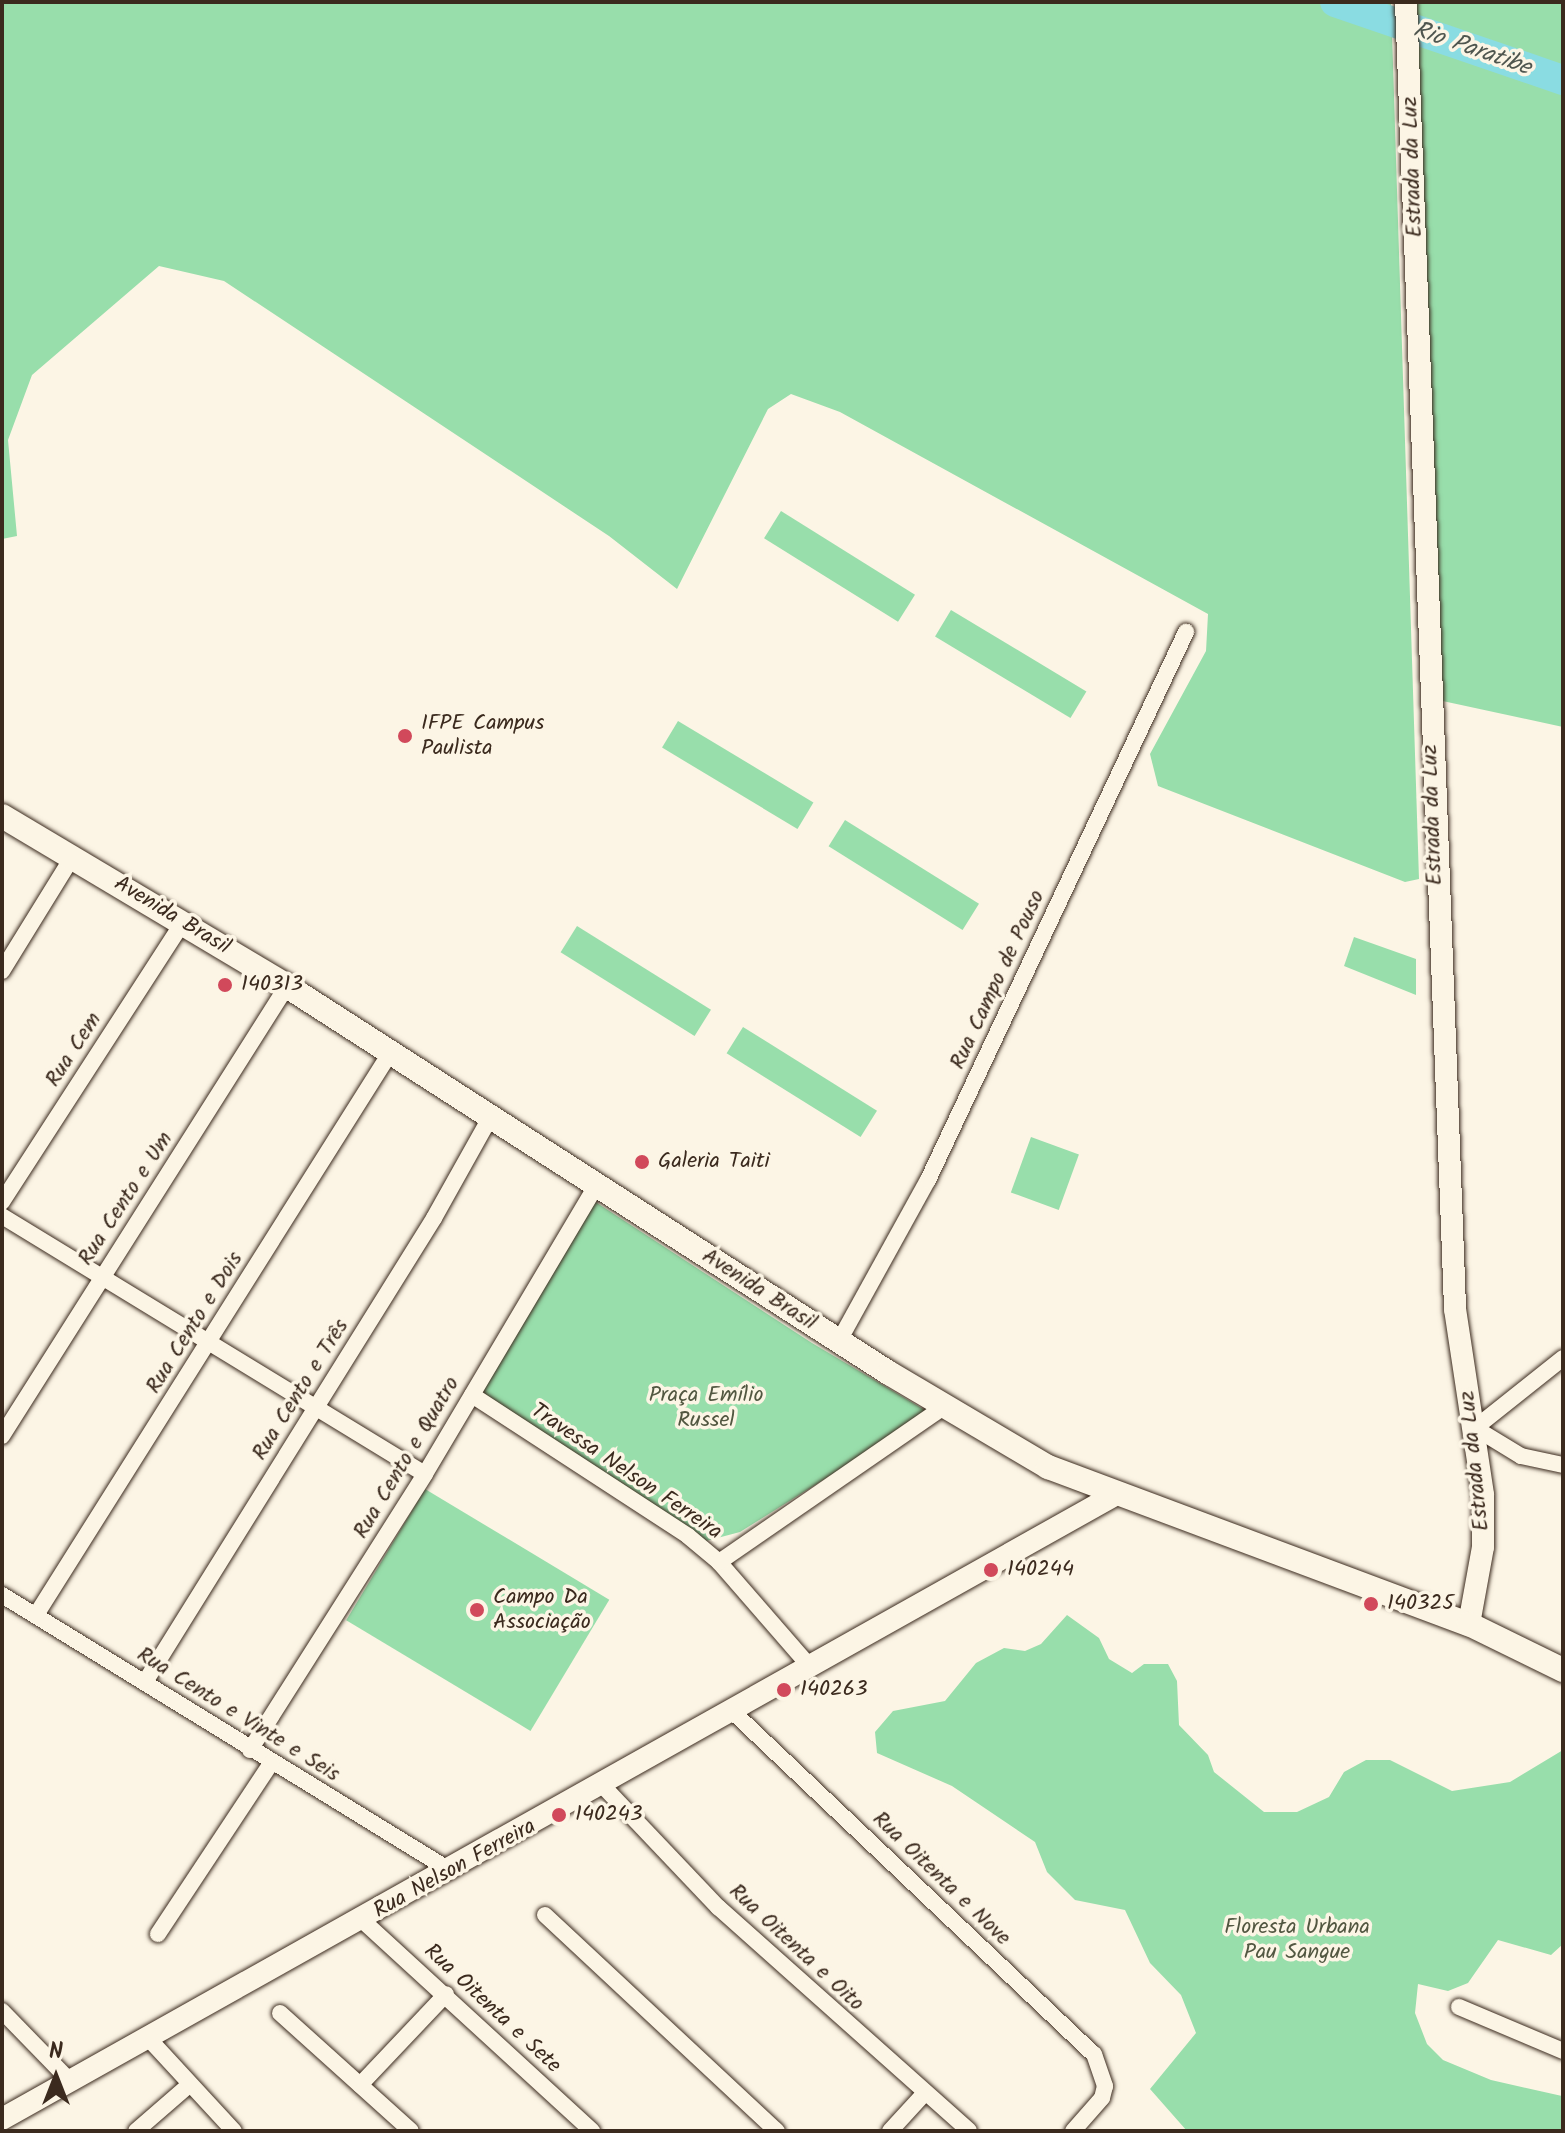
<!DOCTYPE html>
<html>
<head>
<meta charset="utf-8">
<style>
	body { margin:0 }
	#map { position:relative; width:1565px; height:2133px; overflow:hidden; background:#fcf5e5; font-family:Kalam,sans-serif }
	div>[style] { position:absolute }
	.green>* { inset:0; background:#98deab; transform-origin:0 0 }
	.river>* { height:30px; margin:-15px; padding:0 15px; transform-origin:15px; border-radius:15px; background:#8adce2 }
	.roads { filter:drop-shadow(0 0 2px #3b2a1e) drop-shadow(0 0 2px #3b2a1e) }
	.minor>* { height:16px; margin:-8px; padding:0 8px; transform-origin:8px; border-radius:8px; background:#fcf5e5 }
	.secondary>* { height:22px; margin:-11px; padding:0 11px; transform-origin:11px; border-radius:11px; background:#fcf5e5 }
	.primary>* { height:24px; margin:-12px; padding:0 12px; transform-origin:12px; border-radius:12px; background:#fcf5e5 }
	.dots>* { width:22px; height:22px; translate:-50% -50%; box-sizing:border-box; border:4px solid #fcf5e5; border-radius:50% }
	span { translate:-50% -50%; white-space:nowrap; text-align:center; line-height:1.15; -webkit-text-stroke:7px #fcf5e5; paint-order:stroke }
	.street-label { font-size:22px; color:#3b2a1e }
	.poi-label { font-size:22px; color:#3b2a1e }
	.left { translate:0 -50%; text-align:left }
	.park-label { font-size:22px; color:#525741 }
	.water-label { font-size:24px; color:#4f564f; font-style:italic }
	.frame { position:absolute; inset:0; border:4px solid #3b2a1e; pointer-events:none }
	.north { position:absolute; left:16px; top:2037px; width:80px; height:80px; -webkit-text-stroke:6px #fcf5e5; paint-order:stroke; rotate:0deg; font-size:22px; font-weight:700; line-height:32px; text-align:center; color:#3b2a1e }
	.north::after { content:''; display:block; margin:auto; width:28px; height:36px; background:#3b2a1e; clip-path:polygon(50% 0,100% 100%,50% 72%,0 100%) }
</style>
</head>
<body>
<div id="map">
	<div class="green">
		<div style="clip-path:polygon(2px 2px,1391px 2px,1419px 879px,1405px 882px,1158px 786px,1150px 754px,1206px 651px,1208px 614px,840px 412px,791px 394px,768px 409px,677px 589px,609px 536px,224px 281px,159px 266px,32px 375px,8px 440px,17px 536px,2px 539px)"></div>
		<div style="clip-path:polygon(1414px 2px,1563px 2px,1563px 727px,1438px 700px)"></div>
		<div style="left:781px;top:511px;width:158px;height:32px;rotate:32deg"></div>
		<div style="left:951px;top:610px;width:158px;height:31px;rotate:31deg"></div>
		<div style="left:678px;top:721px;width:158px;height:31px;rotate:31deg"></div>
		<div style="left:845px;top:820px;width:158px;height:31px;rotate:32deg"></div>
		<div style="left:577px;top:926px;width:158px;height:31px;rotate:32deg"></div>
		<div style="clip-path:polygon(1354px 937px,1416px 959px,1416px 995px,1344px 966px)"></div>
		<div style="left:743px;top:1027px;width:158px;height:31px;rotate:32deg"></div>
		<div style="left:1031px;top:1137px;width:51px;height:59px;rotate:20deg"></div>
		<div style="clip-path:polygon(594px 1201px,812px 1343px,930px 1413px,740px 1532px,706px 1541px,480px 1393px)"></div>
		<div style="left:425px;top:1489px;width:215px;height:153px;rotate:31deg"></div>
		<div style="clip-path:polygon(1067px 1615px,1099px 1638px,1109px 1659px,1132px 1673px,1144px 1664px,1168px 1664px,1177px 1681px,1179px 1725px,1208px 1755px,1214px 1772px,1264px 1812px,1297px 1812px,1329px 1797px,1344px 1772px,1366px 1760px,1390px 1760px,1452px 1791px,1510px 1782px,1563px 1750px,1563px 1944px,1551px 1955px,1498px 1940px,1468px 1983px,1448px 1991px,1418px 1984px,1415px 2013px,1427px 2044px,1443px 2060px,1491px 2080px,1562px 2096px,1563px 2131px,1187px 2131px,1150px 2089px,1196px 2033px,1181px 1995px,1150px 1963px,1125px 1910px,1075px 1900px,1047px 1872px,1035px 1842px,952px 1786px,877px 1753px,875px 1732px,893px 1711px,945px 1701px,976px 1663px,1004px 1648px,1025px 1651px,1041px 1644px)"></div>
	</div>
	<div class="river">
		<div style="left:1335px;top:2px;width:241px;rotate:18.9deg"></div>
	</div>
	<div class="roads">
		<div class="minor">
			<div style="left:2px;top:971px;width:135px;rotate:-58.3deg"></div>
			<div style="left:2px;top:1202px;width:333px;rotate:-57.1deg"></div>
			<div style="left:2px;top:1216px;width:495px;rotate:31.4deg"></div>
			<div style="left:839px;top:1341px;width:184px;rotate:-61.1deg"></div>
			<div style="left:928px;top:1180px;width:606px;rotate:-64.79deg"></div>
			<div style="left:1563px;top:1358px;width:112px;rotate:141.5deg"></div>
			<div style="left:1475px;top:1428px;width:54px;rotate:31.3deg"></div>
			<div style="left:1521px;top:1456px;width:43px;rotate:12.1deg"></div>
			<div style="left:472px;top:1395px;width:258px;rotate:33.1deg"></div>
			<div style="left:688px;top:1536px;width:40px;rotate:40deg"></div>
			<div style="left:719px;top:1562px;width:140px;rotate:49deg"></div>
			<div style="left:2px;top:1436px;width:533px;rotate:-57.65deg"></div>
			<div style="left:719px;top:1562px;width:273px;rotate:-34.6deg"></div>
			<div style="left:2px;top:1595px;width:527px;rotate:31.58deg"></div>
			<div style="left:36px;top:1615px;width:664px;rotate:-57.79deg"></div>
			<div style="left:145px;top:1682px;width:547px;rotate:-58.08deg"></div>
			<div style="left:434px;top:1218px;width:115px;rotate:-60.8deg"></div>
			<div style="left:732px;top:1711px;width:499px;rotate:43.5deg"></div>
			<div style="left:1094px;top:2054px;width:34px;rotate:71deg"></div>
			<div style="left:1105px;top:2086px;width:12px;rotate:104deg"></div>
			<div style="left:1102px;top:2098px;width:44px;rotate:131.3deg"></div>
			<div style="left:250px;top:1750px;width:327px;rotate:-57.6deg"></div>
			<div style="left:425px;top:1474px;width:335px;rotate:-59.3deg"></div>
			<div style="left:604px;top:1787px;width:166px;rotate:46.5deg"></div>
			<div style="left:718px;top:1907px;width:336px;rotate:41.7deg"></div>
			<div style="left:545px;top:1915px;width:317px;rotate:43deg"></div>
			<div style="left:362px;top:1920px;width:312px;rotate:42.5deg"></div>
			<div style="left:158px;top:1934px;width:205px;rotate:-56.5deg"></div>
			<div style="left:1459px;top:2007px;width:113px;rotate:22.9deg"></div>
			<div style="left:2px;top:2011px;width:98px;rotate:45.8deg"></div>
			<div style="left:280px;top:2013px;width:176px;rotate:42deg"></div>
			<div style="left:149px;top:2039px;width:125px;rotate:47.3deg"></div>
			<div style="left:360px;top:2085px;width:125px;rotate:-46.6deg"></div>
			<div style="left:136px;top:2131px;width:69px;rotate:-40.9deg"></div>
			<div style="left:890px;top:2131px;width:49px;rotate:-47.5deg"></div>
		</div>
		<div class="secondary">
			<div style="left:1406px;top:2px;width:1308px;rotate:87.85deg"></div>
			<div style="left:1455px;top:1309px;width:188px;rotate:81.4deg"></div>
			<div style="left:1483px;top:1495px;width:52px;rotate:90deg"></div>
			<div style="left:1483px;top:1547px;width:78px;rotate:100.3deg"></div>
			<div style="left:2px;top:2119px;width:1276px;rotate:-29.28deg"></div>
		</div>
		<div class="primary">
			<div style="left:2px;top:816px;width:332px;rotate:30.8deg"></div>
			<div style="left:287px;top:986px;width:716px;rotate:32.74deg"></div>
			<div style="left:889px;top:1373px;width:185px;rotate:30.6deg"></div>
			<div style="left:1048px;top:1467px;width:449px;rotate:20.5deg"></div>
			<div style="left:1469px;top:1624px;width:105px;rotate:26.1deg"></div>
		</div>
	</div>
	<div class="dots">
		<div style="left:405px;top:736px;background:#d1495b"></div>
		<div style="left:225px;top:985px;background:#d1495b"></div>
		<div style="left:642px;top:1162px;background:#d1495b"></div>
		<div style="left:991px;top:1570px;background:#d1495b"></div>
		<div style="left:1371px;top:1604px;background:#d1495b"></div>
		<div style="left:477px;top:1610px;background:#d1495b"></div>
		<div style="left:784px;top:1690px;background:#d1495b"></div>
		<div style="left:559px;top:1815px;background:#d1495b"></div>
	</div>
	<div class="street-label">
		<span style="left:1413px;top:167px;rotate:-92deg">Estrada da Luz</span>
		<span style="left:1433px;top:815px;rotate:-92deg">Estrada da Luz</span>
		<span style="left:172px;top:916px;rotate:31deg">Avenida Brasil</span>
		<span style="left:998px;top:980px;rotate:-65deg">Rua Campo de Pouso</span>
		<span style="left:74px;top:1050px;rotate:-57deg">Rua Cem</span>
		<span style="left:126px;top:1199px;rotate:-57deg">Rua Cento e Um</span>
		<span style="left:759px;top:1290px;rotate:33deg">Avenida Brasil</span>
		<span style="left:195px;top:1323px;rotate:-58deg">Rua Cento e Dois</span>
		<span style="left:301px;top:1390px;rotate:-58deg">Rua Cento e Três</span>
		<span style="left:407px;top:1458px;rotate:-59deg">Rua Cento e Quatro</span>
		<span style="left:1475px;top:1461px;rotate:-96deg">Estrada da Luz</span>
		<span style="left:626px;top:1472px;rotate:34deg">Travessa Nelson Ferreira</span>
		<span style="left:238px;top:1715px;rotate:32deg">Rua Cento e Vinte e Seis</span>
		<span style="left:455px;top:1869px;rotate:-29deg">Rua Nelson Ferreira</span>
		<span style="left:941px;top:1879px;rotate:44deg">Rua Oitenta e Nove</span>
		<span style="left:796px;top:1948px;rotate:43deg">Rua Oitenta e Oito</span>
		<span style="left:492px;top:2009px;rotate:43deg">Rua Oitenta e Sete</span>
	</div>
	<div class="poi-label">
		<span class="left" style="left:421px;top:736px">IFPE Campus<br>Paulista</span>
		<span class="left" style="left:241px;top:985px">140313</span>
		<span class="left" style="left:658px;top:1162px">Galeria Taiti</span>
		<span class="left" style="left:1007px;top:1570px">140244</span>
		<span class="left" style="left:493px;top:1610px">Campo Da<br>Associação</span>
		<span class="left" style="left:1387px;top:1604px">140325</span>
		<span class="left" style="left:800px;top:1690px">140263</span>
		<span class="left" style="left:575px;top:1815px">140243</span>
	</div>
	<div class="park-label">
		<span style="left:706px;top:1408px">Praça Emílio<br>Russel</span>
		<span style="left:1297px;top:1940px">Floresta Urbana<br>Pau Sangue</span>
	</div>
	<div class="water-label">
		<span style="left:1472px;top:49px;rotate:19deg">Rio Paratibe</span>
	</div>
	<div class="frame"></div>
	<div class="north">N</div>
</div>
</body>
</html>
